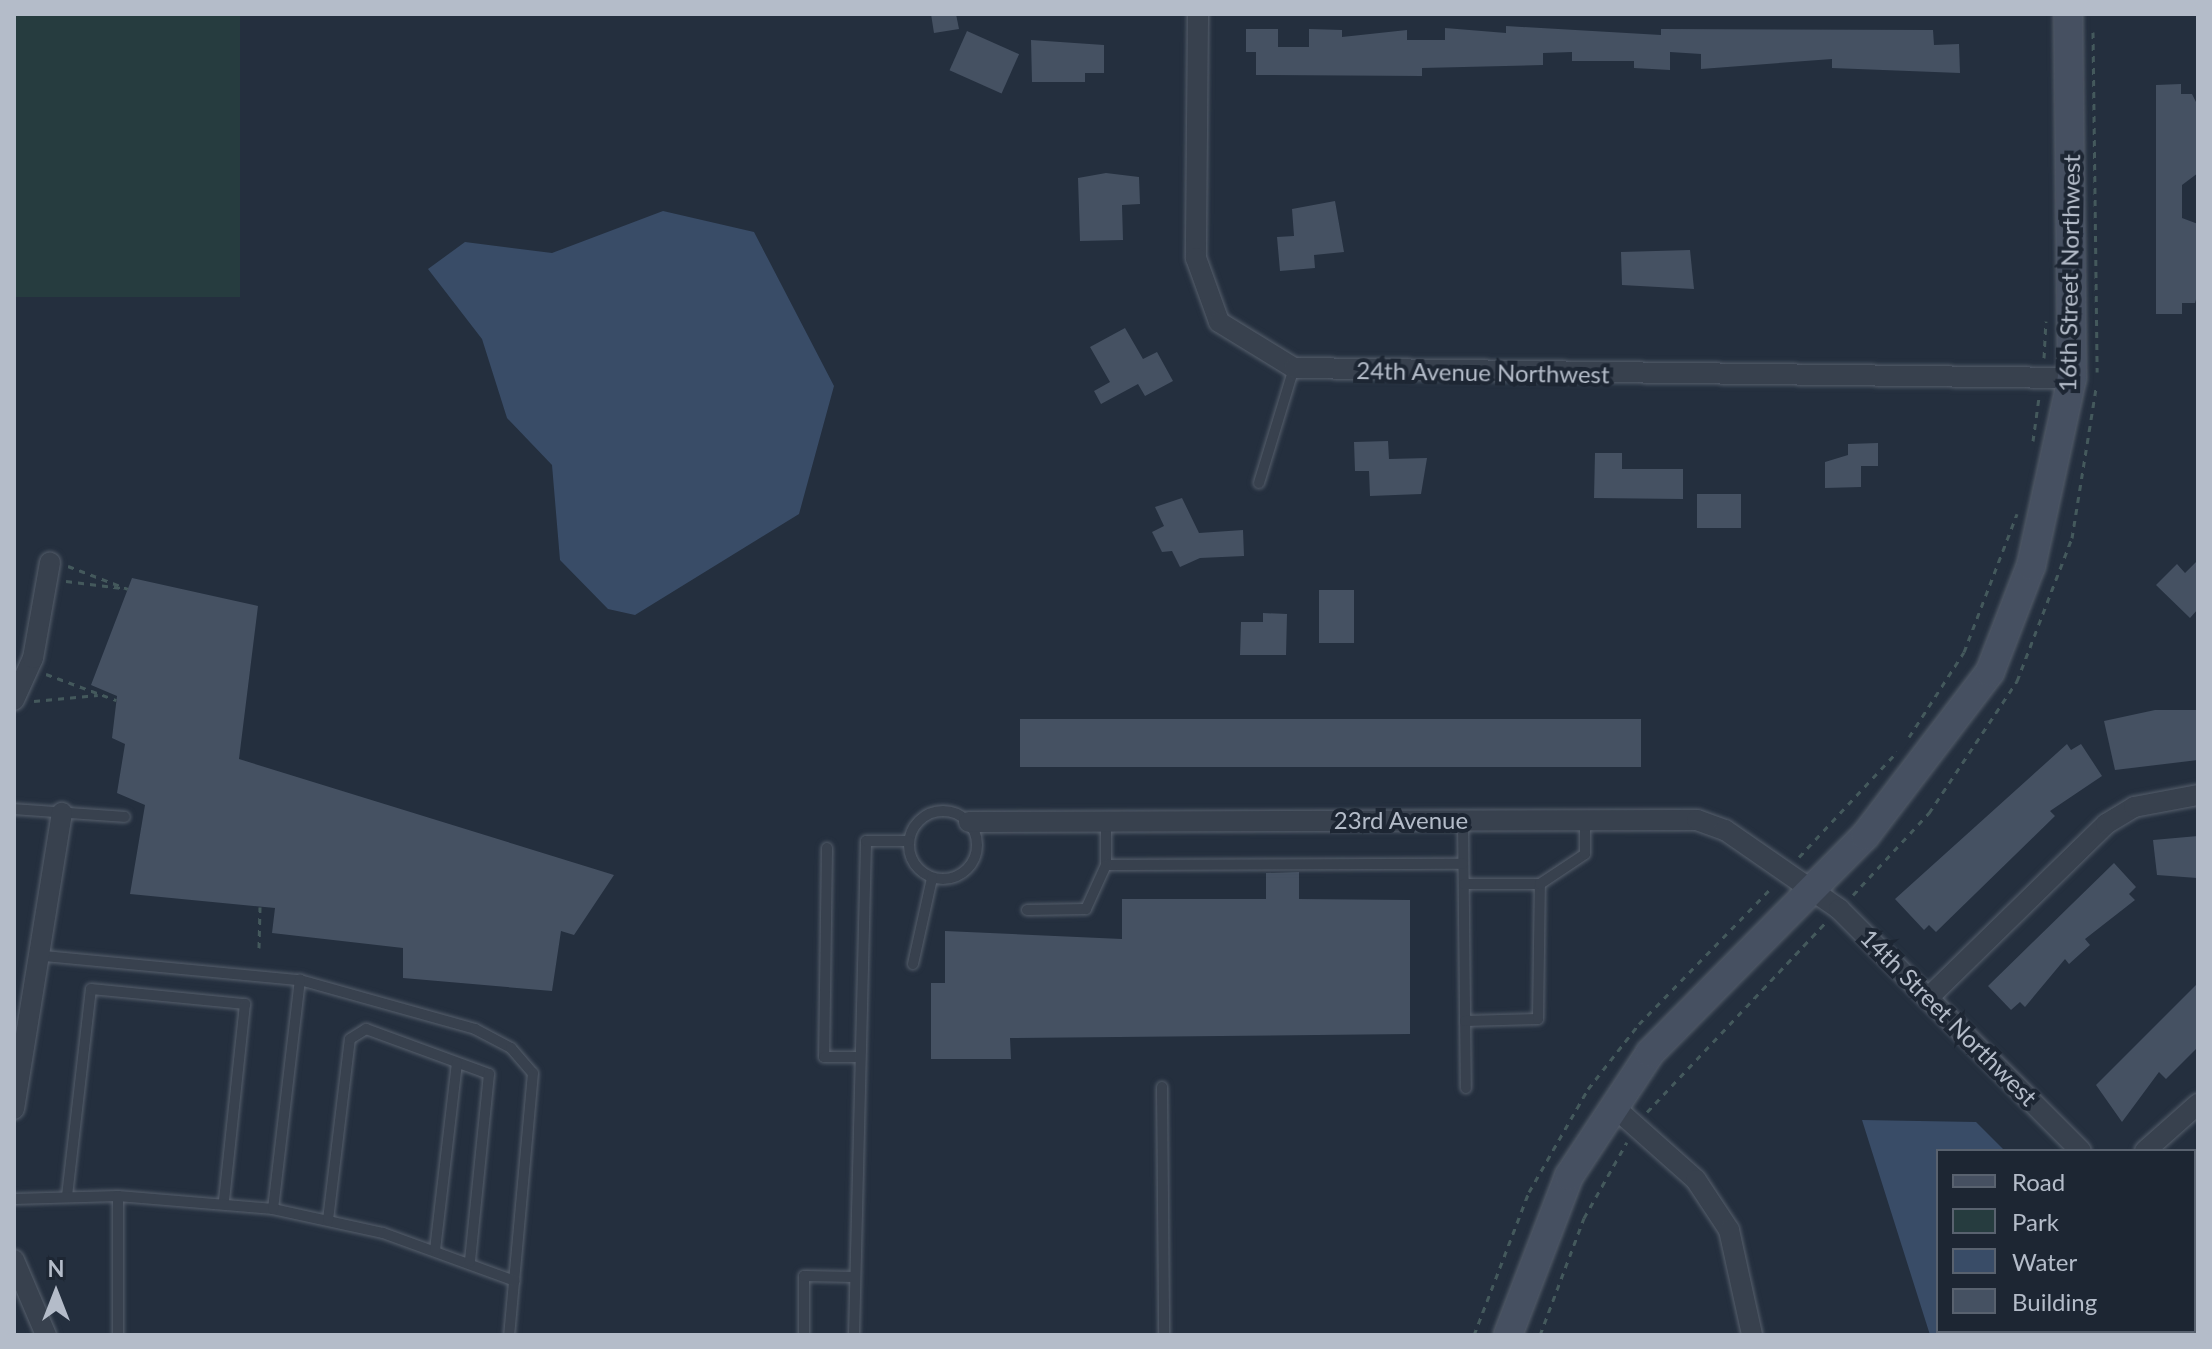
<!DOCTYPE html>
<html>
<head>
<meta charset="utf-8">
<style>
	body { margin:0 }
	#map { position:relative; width:2212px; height:1349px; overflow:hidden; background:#242f3e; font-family:Lato,sans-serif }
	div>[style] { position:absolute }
	.green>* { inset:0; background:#263c3f; transform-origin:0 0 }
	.water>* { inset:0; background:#394c67 }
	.building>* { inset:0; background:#455162; transform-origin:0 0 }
	.path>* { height:3px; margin-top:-1.5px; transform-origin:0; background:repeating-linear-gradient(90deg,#44595c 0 6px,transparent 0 12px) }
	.roads { filter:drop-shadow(0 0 2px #565f6c) drop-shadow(0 0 2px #565f6c) }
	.lane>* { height:10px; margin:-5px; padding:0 5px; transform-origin:5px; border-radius:5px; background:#38414e }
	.lane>.ring { margin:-5px; padding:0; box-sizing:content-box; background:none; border:10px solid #38414e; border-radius:50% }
	.street>* { height:20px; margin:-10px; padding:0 10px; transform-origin:10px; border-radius:10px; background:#38414e }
	.secondary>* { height:28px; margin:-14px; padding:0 14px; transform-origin:14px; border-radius:14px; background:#465061 }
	span { translate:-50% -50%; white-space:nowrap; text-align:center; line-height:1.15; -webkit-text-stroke:8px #1d2633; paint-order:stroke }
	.street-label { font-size:24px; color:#b4bcc9 }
	.frame { position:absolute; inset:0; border:16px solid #b4bcc9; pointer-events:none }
	.legend { position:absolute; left:1936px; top:1149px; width:260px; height:184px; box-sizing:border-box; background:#1d2633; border:2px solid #59626f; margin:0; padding:10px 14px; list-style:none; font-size:24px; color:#b4bcc9 }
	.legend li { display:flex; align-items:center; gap:16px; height:40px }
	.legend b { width:40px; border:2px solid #59626f }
	.north { position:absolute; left:16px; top:1253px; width:80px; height:80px; -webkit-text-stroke:6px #1d2633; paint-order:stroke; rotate:0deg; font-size:22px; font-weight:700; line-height:32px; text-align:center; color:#b4bcc9 }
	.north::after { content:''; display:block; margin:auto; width:28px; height:36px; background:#b4bcc9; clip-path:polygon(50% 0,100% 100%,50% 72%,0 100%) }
</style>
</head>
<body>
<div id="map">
	<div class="green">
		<div style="left:14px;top:14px;width:226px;height:283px"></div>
	</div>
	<div class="water">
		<div style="clip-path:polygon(663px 211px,754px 232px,834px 386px,799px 514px,635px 615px,608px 609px,560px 560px,552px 465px,507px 418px,482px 339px,428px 269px,465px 242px,552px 253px)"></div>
		<div style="clip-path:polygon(1862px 1120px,1976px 1122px,2005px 1151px,1938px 1151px,1938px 1331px,2125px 1335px,1930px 1335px)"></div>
	</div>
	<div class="building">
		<div style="clip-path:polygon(931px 14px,956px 14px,959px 29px,934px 33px)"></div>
		<div style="clip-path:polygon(1506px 26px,1661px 35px,1661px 29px,1933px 30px,1934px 45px,1959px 44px,1960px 73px,1832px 68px,1832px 59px,1701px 69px,1701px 54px,1670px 52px,1670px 70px,1634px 68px,1634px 61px,1572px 61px,1572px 52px,1543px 53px,1543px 65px,1422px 68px,1422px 76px,1256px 75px,1256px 52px,1246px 52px,1246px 29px,1278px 29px,1278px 47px,1309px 47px,1309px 29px,1342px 30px,1342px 37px,1407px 30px,1407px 40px,1445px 40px,1445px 28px,1506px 33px)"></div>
		<div style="left:967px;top:31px;width:57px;height:43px;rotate:24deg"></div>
		<div style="clip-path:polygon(1031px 40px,1104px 45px,1104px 73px,1085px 73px,1085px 82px,1032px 82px)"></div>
		<div style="clip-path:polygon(2181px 84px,2181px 94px,2192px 94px,2198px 106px,2198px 173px,2182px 185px,2182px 218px,2198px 224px,2198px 292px,2195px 303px,2182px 303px,2182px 314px,2156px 314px,2156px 85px)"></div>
		<div style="clip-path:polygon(1106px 173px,1139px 177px,1140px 204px,1122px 205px,1123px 240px,1080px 241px,1078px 178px)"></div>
		<div style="clip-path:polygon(1335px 201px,1344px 252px,1314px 255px,1315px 268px,1280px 271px,1277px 237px,1294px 236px,1292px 209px)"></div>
		<div style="clip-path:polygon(1690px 250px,1694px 289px,1622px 285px,1621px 252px)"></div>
		<div style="clip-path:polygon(1125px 328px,1143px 359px,1157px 352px,1173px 381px,1145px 396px,1138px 384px,1101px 404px,1094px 391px,1110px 382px,1090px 347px)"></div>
		<div style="clip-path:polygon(1388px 441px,1389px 459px,1427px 458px,1421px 494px,1370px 496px,1369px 471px,1355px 471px,1354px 442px)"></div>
		<div style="clip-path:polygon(1878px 443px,1878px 466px,1861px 466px,1861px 487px,1825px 488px,1825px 462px,1848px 455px,1848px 444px)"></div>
		<div style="clip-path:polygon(1595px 453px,1622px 453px,1622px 469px,1683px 469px,1683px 499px,1594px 498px)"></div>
		<div style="left:1741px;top:494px;width:34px;height:44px;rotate:90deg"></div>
		<div style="clip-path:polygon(1182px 498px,1199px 533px,1243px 530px,1244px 556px,1200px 558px,1180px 567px,1172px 551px,1162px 552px,1152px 532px,1164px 526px,1155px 507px)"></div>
		<div style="clip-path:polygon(2198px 560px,2198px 609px,2190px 618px,2156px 585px,2177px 564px,2185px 573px)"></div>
		<div style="clip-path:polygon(132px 578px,258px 606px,239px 759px,614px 875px,574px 935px,561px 931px,552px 991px,403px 978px,403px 948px,272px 933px,275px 908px,130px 894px,145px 805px,117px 793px,125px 744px,112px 738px,117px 696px,91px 685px)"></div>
		<div style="left:1319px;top:590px;width:35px;height:53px"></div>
		<div style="clip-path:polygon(1263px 613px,1287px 614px,1286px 655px,1240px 655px,1241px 622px,1263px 622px)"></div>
		<div style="clip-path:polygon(2155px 710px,2198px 710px,2198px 760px,2115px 770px,2104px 721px)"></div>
		<div style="left:1020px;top:719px;width:621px;height:48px"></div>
		<div style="clip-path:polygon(2067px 744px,2071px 750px,2081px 744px,2102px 776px,2050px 811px,2055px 816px,1936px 932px,1929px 925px,1924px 930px,1895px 899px)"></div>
		<div style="clip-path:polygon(2198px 836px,2197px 878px,2157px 875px,2153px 840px)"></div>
		<div style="clip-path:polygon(2114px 863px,2136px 887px,2129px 894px,2135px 900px,2085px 939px,2090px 945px,2069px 964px,2065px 959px,2025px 1007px,2020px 1002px,2011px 1010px,1988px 986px)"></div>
		<div style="clip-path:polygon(1299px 872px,1299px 899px,1410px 900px,1410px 1034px,1010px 1038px,1011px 1059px,931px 1059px,931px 983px,945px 983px,945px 931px,1122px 939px,1122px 899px,1266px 899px,1266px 873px)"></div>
		<div style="clip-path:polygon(2198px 983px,2198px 1047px,2166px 1079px,2159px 1072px,2122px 1122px,2096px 1085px)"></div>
	</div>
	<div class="path">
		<div style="left:2093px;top:32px;width:340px;rotate:89.3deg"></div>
		<div style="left:2044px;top:358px;width:37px;rotate:-87deg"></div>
		<div style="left:2033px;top:441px;width:44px;rotate:-82.2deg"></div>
		<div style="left:68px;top:566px;width:64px;rotate:21deg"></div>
		<div style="left:66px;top:581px;width:56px;rotate:7.1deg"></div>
		<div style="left:46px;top:674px;width:75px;rotate:20.4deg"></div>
		<div style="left:34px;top:701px;width:64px;rotate:-5.4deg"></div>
		<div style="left:1909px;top:737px;width:101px;rotate:-57.1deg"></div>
		<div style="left:1964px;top:652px;width:148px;rotate:-69deg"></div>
		<div style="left:1799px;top:857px;width:144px;rotate:-47deg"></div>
		<div style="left:1853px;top:895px;width:112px;rotate:-47.2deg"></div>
		<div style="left:1929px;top:813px;width:159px;rotate:-56.3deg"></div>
		<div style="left:2017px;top:681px;width:153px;rotate:-69deg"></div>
		<div style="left:2072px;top:538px;width:152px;rotate:-80.9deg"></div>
		<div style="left:259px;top:948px;width:41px;rotate:-88.6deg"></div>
		<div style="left:1647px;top:1112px;width:260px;rotate:-46.7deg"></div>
		<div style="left:1474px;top:1335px;width:153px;rotate:-69deg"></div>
		<div style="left:1529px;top:1192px;width:119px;rotate:-60.2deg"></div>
		<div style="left:1588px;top:1089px;width:83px;rotate:-51.9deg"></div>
		<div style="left:1639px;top:1024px;width:191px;rotate:-45.8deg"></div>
		<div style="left:1540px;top:1335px;width:125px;rotate:-69.4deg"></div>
		<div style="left:1584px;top:1218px;width:87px;rotate:-60.5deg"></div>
	</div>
	<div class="roads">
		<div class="lane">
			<div style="left:1259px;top:483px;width:120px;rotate:-73.1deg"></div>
			<div style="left:14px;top:809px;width:111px;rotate:4.1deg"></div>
			<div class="ring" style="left:909px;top:811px;width:58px;height:58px"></div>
			<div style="left:1463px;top:820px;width:268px;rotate:89.4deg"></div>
			<div style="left:1106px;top:821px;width:44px;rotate:90deg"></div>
			<div style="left:1106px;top:865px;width:357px;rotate:-0.2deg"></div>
			<div style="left:827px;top:848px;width:209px;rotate:90.8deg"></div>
			<div style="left:824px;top:1057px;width:36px"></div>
			<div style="left:1464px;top:884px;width:76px"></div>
			<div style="left:1027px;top:910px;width:59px;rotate:-1deg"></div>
			<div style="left:1086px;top:909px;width:48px;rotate:-65.6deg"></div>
			<div style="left:44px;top:956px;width:257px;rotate:5.4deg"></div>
			<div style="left:300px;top:980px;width:182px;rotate:15.6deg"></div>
			<div style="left:475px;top:1029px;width:41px;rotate:27.8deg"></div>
			<div style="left:511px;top:1048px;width:33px;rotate:49deg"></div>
			<div style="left:533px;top:1073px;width:263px;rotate:95.2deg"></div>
			<div style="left:913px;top:964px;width:88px;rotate:-77.5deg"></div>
			<div style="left:1465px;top:1021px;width:73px;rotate:-1.6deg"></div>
			<div style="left:1538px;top:1019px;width:135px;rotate:-89.2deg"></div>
			<div style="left:1540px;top:884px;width:54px;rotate:-33.7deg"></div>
			<div style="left:1585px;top:854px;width:34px;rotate:-90deg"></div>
			<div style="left:1162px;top:1087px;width:248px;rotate:89.5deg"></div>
			<div style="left:67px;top:1196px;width:208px;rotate:-83.4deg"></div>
			<div style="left:91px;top:989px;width:155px;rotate:5.6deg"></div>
			<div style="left:245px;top:1004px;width:199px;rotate:96.1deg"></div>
			<div style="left:14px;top:1199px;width:104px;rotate:-1.7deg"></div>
			<div style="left:118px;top:1196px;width:156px;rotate:4.8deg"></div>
			<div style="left:273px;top:1209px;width:113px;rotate:12.3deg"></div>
			<div style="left:383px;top:1233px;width:140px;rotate:20deg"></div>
			<div style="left:273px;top:1209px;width:231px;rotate:-83.3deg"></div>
			<div style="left:328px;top:1220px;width:182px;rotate:-83.1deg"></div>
			<div style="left:350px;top:1039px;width:19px;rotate:-32deg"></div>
			<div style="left:366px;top:1029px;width:131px;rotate:20.1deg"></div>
			<div style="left:489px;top:1074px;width:189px;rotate:95.8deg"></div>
			<div style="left:435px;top:1250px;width:188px;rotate:-83.3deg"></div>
			<div style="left:118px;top:1335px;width:139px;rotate:-90deg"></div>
			<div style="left:804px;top:1335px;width:59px;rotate:-90deg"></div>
			<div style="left:804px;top:1276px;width:51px;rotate:1.1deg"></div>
			<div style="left:854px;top:1335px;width:494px;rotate:-88.6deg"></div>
			<div style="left:866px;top:841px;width:43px"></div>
		</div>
		<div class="street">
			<div style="left:1198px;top:14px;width:244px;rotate:90.5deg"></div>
			<div style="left:1196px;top:258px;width:68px;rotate:70.2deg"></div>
			<div style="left:1219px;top:322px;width:88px;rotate:31.5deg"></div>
			<div style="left:1294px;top:368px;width:778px;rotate:0.74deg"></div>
			<div style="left:14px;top:700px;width:46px;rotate:-65.7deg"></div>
			<div style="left:33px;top:658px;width:97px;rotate:-79.9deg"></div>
			<div style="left:969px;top:822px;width:728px;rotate:-0.16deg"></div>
			<div style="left:1697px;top:820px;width:30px;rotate:20deg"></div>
			<div style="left:1725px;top:830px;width:139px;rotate:34.7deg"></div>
			<div style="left:1839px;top:909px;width:342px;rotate:45deg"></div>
			<div style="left:1930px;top:996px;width:246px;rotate:-44.3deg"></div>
			<div style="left:2106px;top:824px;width:33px;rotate:-31deg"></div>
			<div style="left:2134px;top:807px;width:65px;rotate:-10.6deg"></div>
			<div style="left:1613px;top:1106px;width:111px;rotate:41.7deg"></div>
			<div style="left:1696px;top:1180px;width:60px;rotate:56.6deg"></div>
			<div style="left:1729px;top:1230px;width:107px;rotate:77.6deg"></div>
			<div style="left:14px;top:1109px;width:300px;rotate:-80.8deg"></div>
			<div style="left:2145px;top:1151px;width:71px;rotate:-41.6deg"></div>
			<div style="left:2194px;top:1236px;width:4px;rotate:14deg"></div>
			<div style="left:14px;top:1260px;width:82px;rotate:66.9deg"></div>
			<div style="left:2191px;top:1331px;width:4px;rotate:63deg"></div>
		</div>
		<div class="secondary">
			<div style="left:1508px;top:1335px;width:170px;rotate:-69deg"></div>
			<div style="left:1569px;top:1176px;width:147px;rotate:-56.6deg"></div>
			<div style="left:1650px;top:1053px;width:305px;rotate:-45.3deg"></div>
			<div style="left:1865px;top:836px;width:206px;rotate:-52.7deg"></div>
			<div style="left:1990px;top:672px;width:114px;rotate:-68.9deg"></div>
			<div style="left:2031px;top:566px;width:192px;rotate:-77.7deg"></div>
			<div style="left:2072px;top:378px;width:364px;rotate:-90.6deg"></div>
		</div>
	</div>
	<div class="street-label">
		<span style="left:2069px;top:273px;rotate:-89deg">16th Street Northwest</span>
		<span style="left:1483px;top:372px;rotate:1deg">24th Avenue Northwest</span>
		<span style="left:1401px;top:820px">23rd Avenue</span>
		<span style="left:1949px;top:1017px;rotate:45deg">14th Street Northwest</span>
	</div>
	<div class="frame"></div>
	<ul class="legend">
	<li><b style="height:10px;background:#465061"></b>Road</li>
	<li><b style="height:22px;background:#263c3f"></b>Park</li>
	<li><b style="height:22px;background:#394c67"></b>Water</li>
	<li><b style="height:22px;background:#455162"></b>Building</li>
	</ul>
	<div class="north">N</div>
</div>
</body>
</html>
